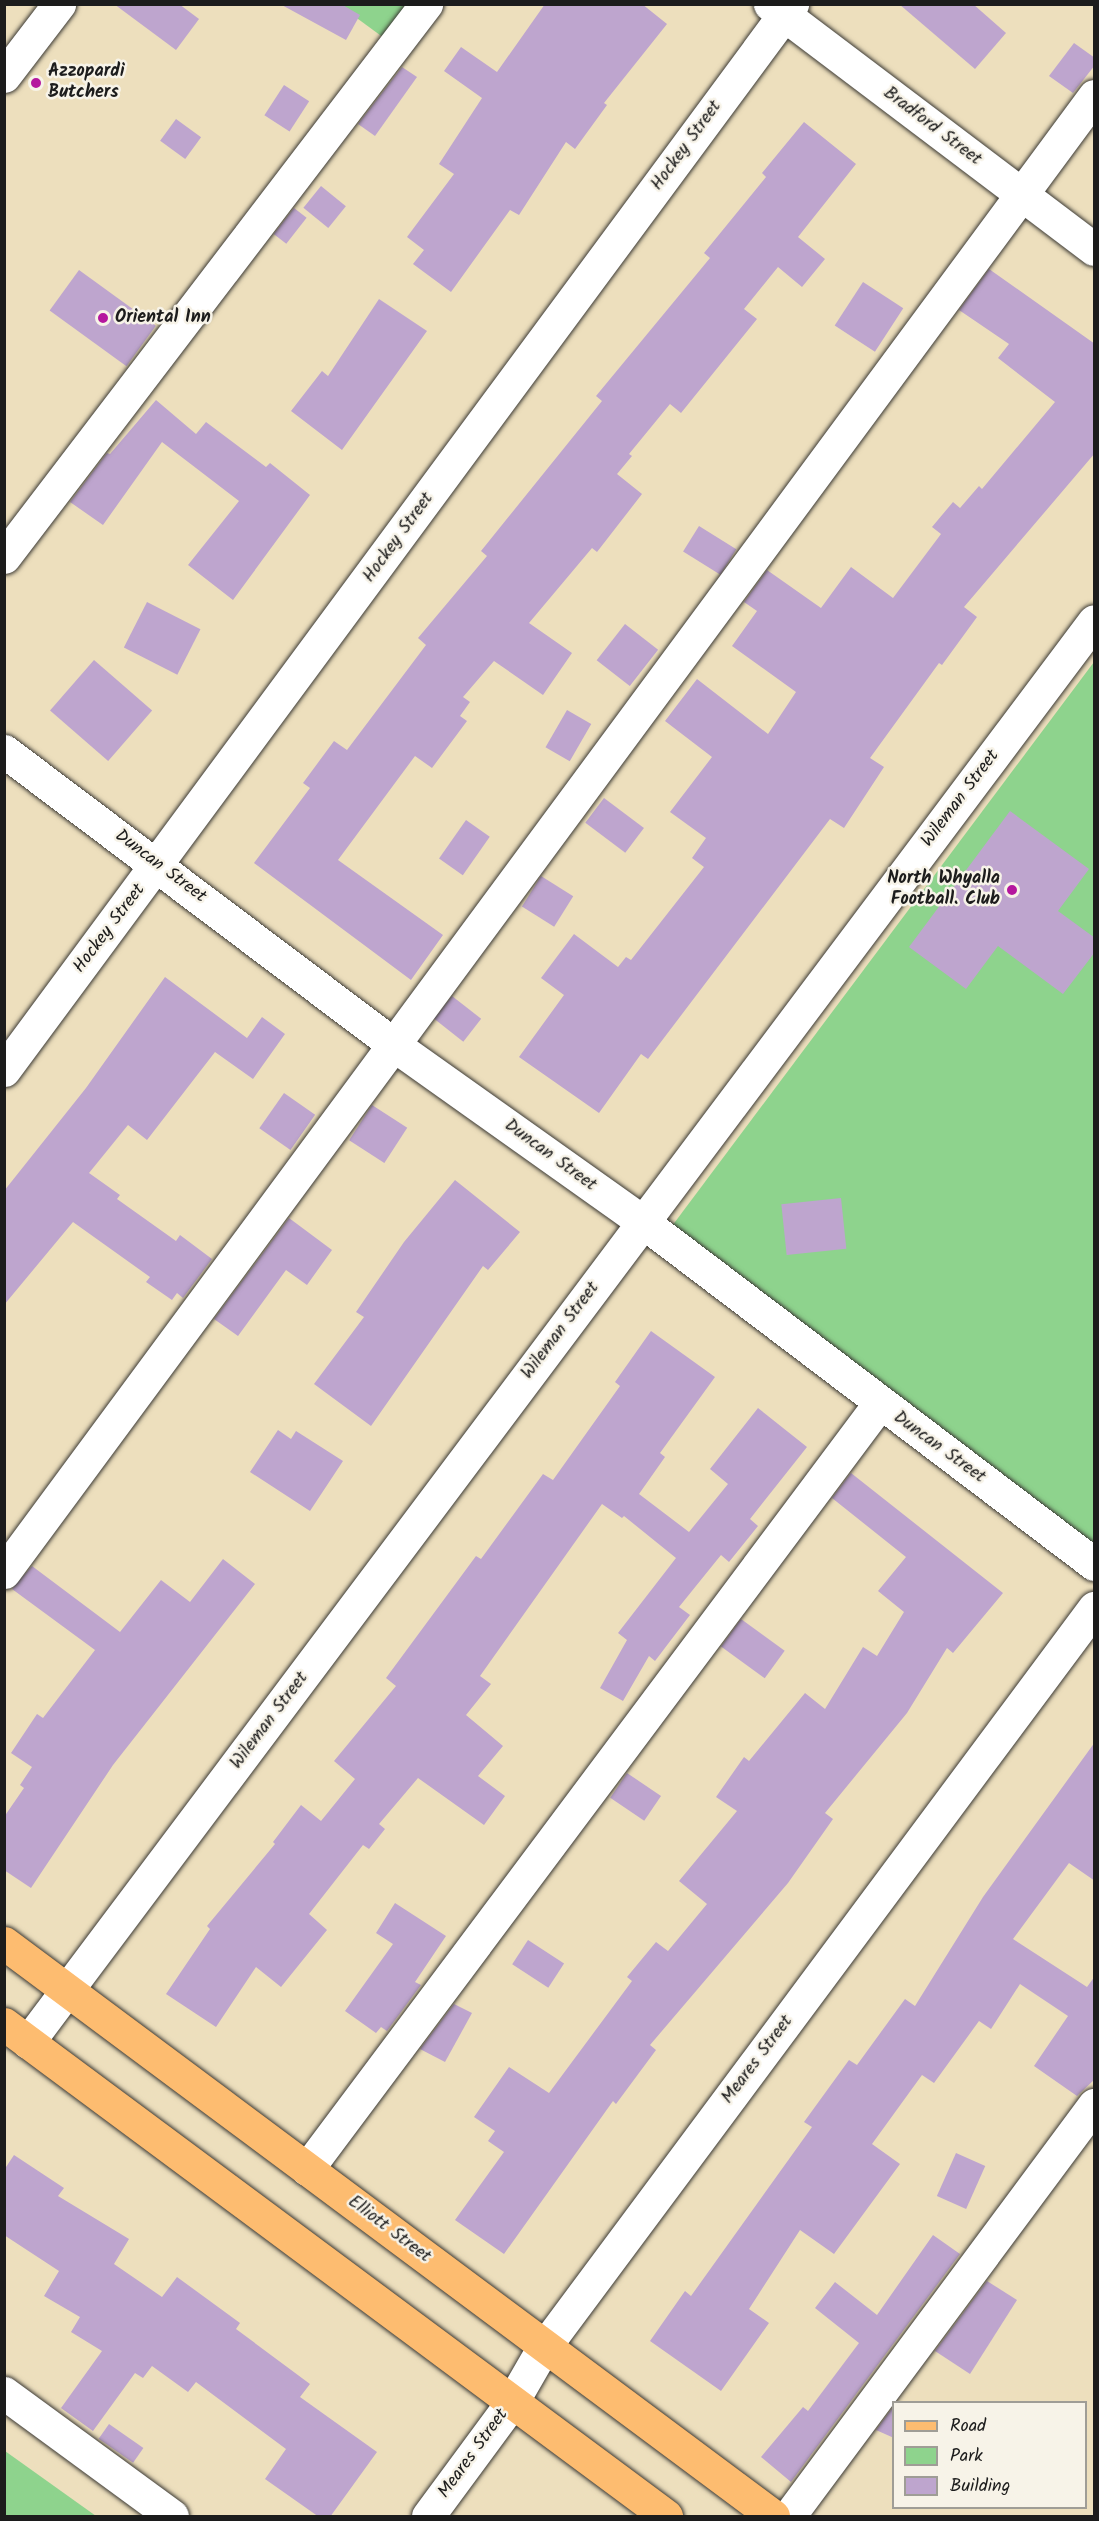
<!DOCTYPE html>
<html>
<head>
<meta charset="utf-8">
<style>
	body { margin:0 }
	#map { position:relative; width:1099px; height:2521px; overflow:hidden; background:#eddfbd; font-family:Kalam,sans-serif }
	div>[style] { position:absolute }
	.green>* { inset:0; background:#8ed38d }
	.building>* { inset:0; background:#bea5ce; transform-origin:0 0 }
	.roads { filter:drop-shadow(0 0 2px #3b3934) drop-shadow(0 0 2px #3b3934) }
	.minor>* { height:33px; margin:-16.5px; padding:0 16.5px; transform-origin:16.5px; border-radius:16.5px; background:#fff }
	.major>* { height:33px; margin:-16.5px; padding:0 16.5px; transform-origin:16.5px; border-radius:16.5px; background:#fdbc70 }
	.dots>* { width:16px; height:16px; translate:-50% -50%; box-sizing:border-box; border:3px solid #f7f3e8; border-radius:50% }
	span { translate:-50% -50%; white-space:nowrap; text-align:center; line-height:1.15; -webkit-text-stroke:5px #f7f3e8; paint-order:stroke }
	.poi-label { font-size:18px; color:#1c1c1c; font-weight:700 }
	.left { translate:0 -50%; text-align:left }
	.right { translate:-100% -50%; text-align:right }
	.street-label { font-size:18px; color:#1c1c1c }
	.frame { position:absolute; inset:0; border:6px solid #1c1c1c; pointer-events:none }
	.legend { position:absolute; left:892px; top:2401px; width:195px; height:108px; box-sizing:border-box; background:#f7f3e8; border:2px solid #9f9d96; margin:0; padding:8px 10px; list-style:none; font-size:18px; color:#1c1c1c }
	.legend li { display:flex; align-items:center; gap:12px; height:30px }
	.legend b { width:30px; border:2px solid #9f9d96 }
</style>
</head>
<body>
<div id="map">
	<div class="green">
		<div style="clip-path:polygon(339px 5px,409px 5px,384px 38px)"></div>
		<div style="clip-path:polygon(1094px 662px,1094px 1546px,669px 1230px)"></div>
		<div style="clip-path:polygon(5px 2451px,96px 2516px,5px 2516px)"></div>
	</div>
	<div class="building">
		<div style="clip-path:polygon(114px 4px,179px 4px,199px 19px,176px 50px)"></div>
		<div style="clip-path:polygon(280px 4px,341px 4px,360px 15px,346px 40px)"></div>
		<div style="clip-path:polygon(545px 4px,642px 4px,667px 24px,604px 103px,607px 105px,575px 149px,566px 142px,519px 215px,510px 210px,451px 292px,413px 264px,424px 250px,407px 237px,454px 174px,439px 164px,482px 98px,444px 71px,461px 47px,497px 72px)"></div>
		<div style="clip-path:polygon(899px 4px,973px 4px,1006px 33px,975px 69px)"></div>
		<div style="clip-path:polygon(1074px 43px,1095px 58px,1095px 65px,1073px 93px,1049px 76px)"></div>
		<div style="clip-path:polygon(402px 67px,417px 77px,375px 136px,358px 124px)"></div>
		<div style="left:284px;top:85px;width:30px;height:36px;rotate:33deg"></div>
		<div style="left:176px;top:119px;width:31px;height:27px;rotate:36deg"></div>
		<div style="clip-path:polygon(804px 122px,856px 164px,798px 237px,825px 259px,802px 287px,778px 267px,744px 309px,757px 319px,681px 413px,670px 404px,629px 454px,632px 456px,617px 474px,642px 494px,597px 552px,592px 548px,529px 623px,572px 653px,543px 695px,494px 661px,463px 697px,470px 702px,460px 716px,467px 721px,432px 768px,415px 756px,338px 860px,443px 935px,411px 980px,254px 863px,310px 788px,303px 783px,334px 741px,347px 750px,426px 645px,418px 638px,487px 556px,481px 551px,602px 401px,596px 396px,710px 258px,704px 253px,766px 177px,762px 173px)"></div>
		<div style="left:321px;top:186px;width:32px;height:28px;rotate:39deg"></div>
		<div style="left:294px;top:208px;width:16px;height:33px;rotate:38deg"></div>
		<div style="clip-path:polygon(989px 269px,1095px 344px,1095px 453px,964px 607px,977px 617px,942px 665px,939px 663px,870px 758px,884px 767px,844px 828px,830px 819px,648px 1059px,641px 1054px,599px 1113px,519px 1057px,564px 995px,541px 978px,574px 934px,618px 967px,626px 957px,631px 960px,704px 867px,692px 858px,706px 838px,670px 812px,712px 757px,665px 721px,697px 679px,768px 734px,796px 692px,732px 646px,757px 611px,744px 602px,767px 570px,821px 608px,851px 567px,893px 598px,941px 534px,932px 527px,953px 502px,960px 508px,979px 486px,982px 489px,1055px 402px,998px 358px,1009px 344px,959px 310px)"></div>
		<div style="left:79px;top:270px;width:95px;height:50px;rotate:36deg"></div>
		<div style="left:863px;top:282px;width:48px;height:52px;rotate:33deg"></div>
		<div style="clip-path:polygon(379px 299px,427px 331px,342px 450px,291px 411px,322px 371px,328px 376px)"></div>
		<div style="clip-path:polygon(156px 400px,196px 434px,206px 422px,266px 467px,270px 463px,310px 495px,233px 600px,188px 565px,239px 501px,162px 442px,103px 525px,70px 502px,107px 453px,110px 454px)"></div>
		<div style="left:699px;top:526px;width:44px;height:30px;rotate:32deg"></div>
		<div style="left:147px;top:602px;width:60px;height:51px;rotate:27deg"></div>
		<div style="left:625px;top:624px;width:42px;height:46px;rotate:38deg"></div>
		<div style="left:94px;top:660px;width:77px;height:67px;rotate:41deg"></div>
		<div style="left:567px;top:710px;width:28px;height:43px;rotate:30deg"></div>
		<div style="left:604px;top:798px;width:50px;height:31px;rotate:37deg"></div>
		<div style="clip-path:polygon(1010px 811px,1089px 869px,1058px 911px,1095px 938px,1095px 952px,1063px 994px,998px 946px,966px 989px,909px 947px)"></div>
		<div style="left:466px;top:820px;width:29px;height:47px;rotate:35deg"></div>
		<div style="left:541px;top:876px;width:38px;height:36px;rotate:32deg"></div>
		<div style="clip-path:polygon(165px 977px,247px 1038px,262px 1017px,285px 1034px,253px 1079px,215px 1052px,147px 1140px,128px 1125px,89px 1173px,120px 1195px,117px 1199px,176px 1241px,180px 1235px,212px 1259px,183px 1298px,177px 1293px,172px 1300px,146px 1282px,150px 1277px,73px 1222px,4px 1305px,4px 1191px,86px 1088px)"></div>
		<div style="left:452px;top:996px;width:37px;height:29px;rotate:38deg"></div>
		<div style="left:284px;top:1093px;width:38px;height:43px;rotate:35deg"></div>
		<div style="left:372px;top:1105px;width:42px;height:42px;rotate:33deg"></div>
		<div style="clip-path:polygon(455px 1180px,520px 1232px,488px 1270px,483px 1266px,371px 1426px,314px 1384px,364px 1317px,356px 1312px,404px 1242px)"></div>
		<div style="left:841px;top:1198px;width:51px;height:60px;rotate:84deg"></div>
		<div style="clip-path:polygon(289px 1218px,332px 1250px,307px 1285px,286px 1270px,238px 1336px,214px 1319px)"></div>
		<div style="clip-path:polygon(651px 1331px,715px 1377px,660px 1453px,665px 1457px,639px 1494px,689px 1532px,728px 1484px,710px 1469px,758px 1408px,807px 1447px,750px 1519px,758px 1526px,729px 1562px,721px 1555px,679px 1607px,690px 1615px,655px 1661px,649px 1656px,623px 1701px,600px 1688px,627px 1640px,618px 1633px,676px 1558px,624px 1516px,622px 1518px,602px 1504px,480px 1676px,491px 1684px,466px 1715px,503px 1746px,478px 1776px,505px 1796px,484px 1825px,418px 1778px,379px 1824px,385px 1829px,369px 1849px,363px 1845px,309px 1914px,327px 1930px,281px 1987px,256px 1967px,216px 2027px,166px 1994px,210px 1929px,207px 1926px,275px 1844px,273px 1842px,301px 1805px,321px 1821px,355px 1779px,334px 1761px,396px 1686px,386px 1678px,476px 1556px,481px 1559px,543px 1474px,553px 1480px,620px 1386px,615px 1382px)"></div>
		<div style="clip-path:polygon(278px 1430px,291px 1439px,296px 1431px,343px 1461px,310px 1511px,250px 1472px)"></div>
		<div style="clip-path:polygon(851px 1473px,1003px 1593px,953px 1653px,947px 1648px,907px 1713px,825px 1813px,833px 1819px,788px 1883px,650px 2045px,656px 2050px,616px 2104px,613px 2101px,504px 2254px,455px 2220px,504px 2152px,488px 2141px,495px 2131px,474px 2117px,509px 2067px,549px 2093px,632px 1981px,627px 1977px,656px 1942px,668px 1951px,707px 1904px,679px 1881px,737px 1811px,716px 1797px,744px 1757px,749px 1761px,805px 1693px,825px 1709px,863px 1647px,877px 1656px,904px 1612px,878px 1591px,906px 1557px,832px 1498px)"></div>
		<div style="clip-path:polygon(223px 1559px,255px 1584px,113px 1765px,31px 1888px,4px 1870px,4px 1817px,24px 1788px,20px 1785px,32px 1767px,11px 1753px,37px 1714px,43px 1718px,95px 1650px,12px 1589px,32px 1566px,120px 1632px,161px 1580px,190px 1602px)"></div>
		<div style="left:741px;top:1619px;width:54px;height:34px;rotate:36deg"></div>
		<div style="clip-path:polygon(1095px 1742px,1095px 1881px,1069px 1863px,1013px 1939px,1087px 1987px,1095px 1976px,1095px 2079px,1077px 2096px,1034px 2066px,1068px 2016px,1020px 1984px,991px 2029px,979px 2021px,934px 2083px,922px 2075px,872px 2144px,900px 2164px,834px 2254px,800px 2230px,749px 2309px,769px 2323px,721px 2391px,650px 2341px,685px 2291px,691px 2296px,812px 2127px,804px 2122px,849px 2060px,857px 2065px,905px 1999px,915px 2006px,983px 1897px)"></div>
		<div style="left:627px;top:1773px;width:41px;height:30px;rotate:34deg"></div>
		<div style="clip-path:polygon(395px 1903px,446px 1936px,415px 1982px,421px 1985px,387px 2031px,381px 2027px,376px 2033px,345px 2011px,393px 1944px,376px 1933px)"></div>
		<div style="left:528px;top:1940px;width:43px;height:29px;rotate:33deg"></div>
		<div style="clip-path:polygon(454px 2004px,472px 2013px,445px 2062px,420px 2049px)"></div>
		<div style="left:956px;top:2153px;width:32px;height:47px;rotate:24deg"></div>
		<div style="clip-path:polygon(14px 2155px,64px 2188px,58px 2196px,129px 2239px,114px 2264px,162px 2297px,177px 2277px,240px 2323px,236px 2329px,310px 2384px,300px 2397px,377px 2452px,330px 2517px,319px 2517px,265px 2479px,286px 2449px,196px 2382px,188px 2392px,152px 2366px,143px 2378px,135px 2373px,93px 2431px,61px 2408px,102px 2351px,71px 2332px,80px 2317px,44px 2296px,59px 2271px,4px 2235px,4px 2170px)"></div>
		<div style="clip-path:polygon(933px 2235px,960px 2254px,791px 2482px,761px 2457px,803px 2407px,808px 2411px,859px 2343px,815px 2308px,835px 2282px,877px 2315px)"></div>
		<div style="clip-path:polygon(987px 2281px,1017px 2300px,970px 2374px,935px 2351px)"></div>
		<div style="clip-path:polygon(893px 2407px,894px 2407px,894px 2438px,876px 2430px)"></div>
		<div style="left:109px;top:2424px;width:42px;height:18px;rotate:35deg"></div>
	</div>
	<div class="roads">
		<div class="minor">
			<div style="left:770px;top:4px;width:406px;rotate:37.1deg"></div>
			<div style="left:4px;top:76px;width:91px;rotate:-52.6deg"></div>
			<div style="left:4px;top:557px;width:696px;rotate:-52.65deg"></div>
			<div style="left:4px;top:751px;width:488px;rotate:37deg"></div>
			<div style="left:394px;top:1045px;width:305px;rotate:35.4deg"></div>
			<div style="left:643px;top:1222px;width:566px;rotate:37.17deg"></div>
			<div style="left:4px;top:1070px;width:1326px;rotate:-53.53deg"></div>
			<div style="left:4px;top:1572px;width:1835px;rotate:-53.55deg"></div>
			<div style="left:28px;top:2042px;width:1776px;rotate:-53.12deg"></div>
			<div style="left:307px;top:2169px;width:955px;rotate:-53.21deg"></div>
			<div style="left:4px;top:2393px;width:208px;rotate:36.2deg"></div>
			<div style="left:428px;top:2516px;width:142px;rotate:-53.6deg"></div>
			<div style="left:512px;top:2402px;width:60px;rotate:-60deg"></div>
			<div style="left:542px;top:2350px;width:925px;rotate:-53.35deg"></div>
			<div style="left:789px;top:2516px;width:512px;rotate:-53.42deg"></div>
		</div>
		<div class="major">
			<div style="left:4px;top:1943px;width:959px;rotate:36.69deg"></div>
			<div style="left:4px;top:2024px;width:825px;rotate:36.62deg"></div>
		</div>
	</div>
	<div class="dots">
		<div style="left:36px;top:83px;background:#b5179e"></div>
		<div style="left:103px;top:318px;background:#b5179e"></div>
		<div style="left:1012px;top:890px;background:#b5179e"></div>
	</div>
	<div class="poi-label">
		<span class="left" style="left:48px;top:83px">Azzopardi<br>Butchers</span>
		<span class="left" style="left:115px;top:318px">Oriental Inn</span>
		<span class="right" style="left:1000px;top:890px">North Whyalla<br>Football. Club</span>
	</div>
	<div class="street-label">
		<span style="left:932px;top:127px;rotate:37deg">Bradford Street</span>
		<span style="left:687px;top:146px;rotate:-54deg">Hockey Street</span>
		<span style="left:399px;top:538px;rotate:-54deg">Hockey Street</span>
		<span style="left:961px;top:799px;rotate:-53deg">Wileman Street</span>
		<span style="left:160px;top:867px;rotate:37deg">Duncan Street</span>
		<span style="left:110px;top:929px;rotate:-53deg">Hockey Street</span>
		<span style="left:550px;top:1156px;rotate:36deg">Duncan Street</span>
		<span style="left:561px;top:1331px;rotate:-53deg">Wileman Street</span>
		<span style="left:939px;top:1448px;rotate:36deg">Duncan Street</span>
		<span style="left:270px;top:1721px;rotate:-53deg">Wileman Street</span>
		<span style="left:758px;top:2060px;rotate:-53deg">Meares Street</span>
		<span style="left:389px;top:2230px;rotate:37deg">Elliott Street</span>
		<span style="left:474px;top:2454px;rotate:-54deg">Meares Street</span>
	</div>
	<div class="frame"></div>
	<ul class="legend">
	<li><b style="height:8px;background:#fdbc70"></b>Road</li>
	<li><b style="height:16px;background:#8ed38d"></b>Park</li>
	<li><b style="height:16px;background:#bea5ce"></b>Building</li>
	</ul>
</div>
</body>
</html>
